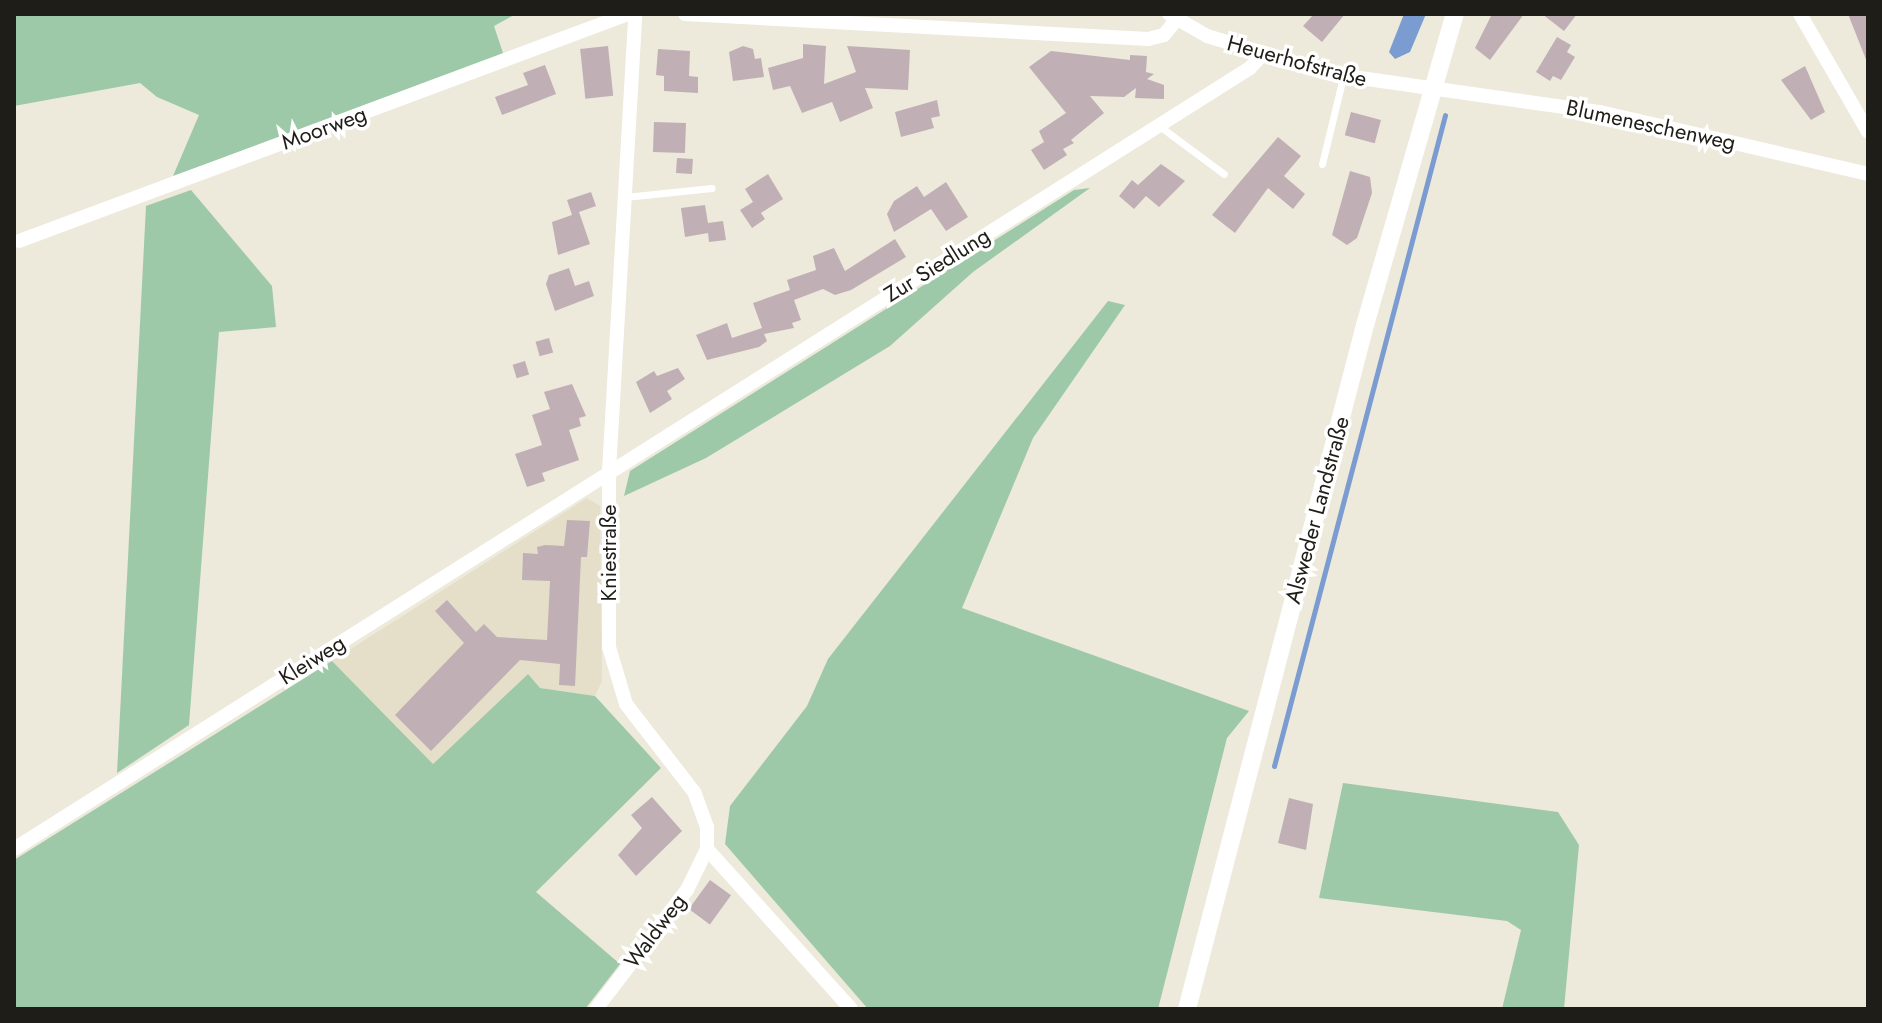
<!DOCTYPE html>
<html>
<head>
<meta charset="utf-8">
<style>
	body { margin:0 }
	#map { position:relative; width:1882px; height:1023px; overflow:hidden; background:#ede9db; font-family:Jost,sans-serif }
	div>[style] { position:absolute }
	.built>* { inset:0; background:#e5dfc9 }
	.green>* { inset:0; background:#9dc9a8 }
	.water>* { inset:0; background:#7a9cd0 }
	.stream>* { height:5px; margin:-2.5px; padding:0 2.5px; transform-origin:2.5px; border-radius:2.5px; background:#7a9cd0 }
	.building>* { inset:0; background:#c0b0b6; transform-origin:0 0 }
	.service>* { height:7px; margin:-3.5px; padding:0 3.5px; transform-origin:3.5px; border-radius:3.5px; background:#fff }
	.minor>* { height:14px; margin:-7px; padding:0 7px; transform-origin:7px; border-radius:7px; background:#fff }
	.tertiary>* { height:18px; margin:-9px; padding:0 9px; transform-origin:9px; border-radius:9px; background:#fff }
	span { translate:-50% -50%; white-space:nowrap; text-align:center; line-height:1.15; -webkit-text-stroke:7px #fff; paint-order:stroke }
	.street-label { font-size:22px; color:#1f1d18 }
	.frame { position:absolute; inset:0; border:16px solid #1f1d18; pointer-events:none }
</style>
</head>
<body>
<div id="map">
	<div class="built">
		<div style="clip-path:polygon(587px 498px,600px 506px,602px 681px,595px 696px,540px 688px,528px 674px,433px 764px,332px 661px)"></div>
	</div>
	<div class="green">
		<div style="clip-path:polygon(14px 14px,516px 14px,494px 26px,504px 56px,173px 176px,199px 115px,157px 97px,140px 83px,14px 106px)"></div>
		<div style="clip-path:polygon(1090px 188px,973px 272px,890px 346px,706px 458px,624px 496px,630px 471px,1074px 190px)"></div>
		<div style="clip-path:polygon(191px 190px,272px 286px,276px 327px,219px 332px,189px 725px,117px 773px,146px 206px)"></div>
		<div style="clip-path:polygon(1108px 301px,1125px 305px,1033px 438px,962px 608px,1249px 711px,1227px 738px,1158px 1009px,868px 1009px,725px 844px,730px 806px,807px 706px,828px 659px)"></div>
		<div style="clip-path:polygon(332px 661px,433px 764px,528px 674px,540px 688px,595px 696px,661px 768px,536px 892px,620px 964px,585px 1009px,14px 1009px,14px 860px)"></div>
		<div style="clip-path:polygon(1343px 783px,1558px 812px,1579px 845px,1564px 1009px,1502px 1009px,1521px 930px,1507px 921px,1319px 898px)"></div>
	</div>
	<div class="water">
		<div style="clip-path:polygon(1404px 14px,1426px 14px,1410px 52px,1395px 59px,1389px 52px)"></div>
	</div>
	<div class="stream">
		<div style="left:1274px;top:766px;width:673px;rotate:-75.28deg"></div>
	</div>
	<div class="building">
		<div style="clip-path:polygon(1314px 14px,1345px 14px,1322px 42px,1303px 26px)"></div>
		<div style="clip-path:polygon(1492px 14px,1524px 14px,1490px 60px,1475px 48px)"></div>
		<div style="clip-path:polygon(1542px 14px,1577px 14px,1564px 31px)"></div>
		<div style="clip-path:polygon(1848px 14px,1868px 14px,1868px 62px,1867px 62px)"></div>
		<div style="clip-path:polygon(1557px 37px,1571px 45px,1567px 52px,1575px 57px,1561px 80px,1553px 76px,1550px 81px,1536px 72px)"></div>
		<div style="clip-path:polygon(803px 44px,826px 46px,824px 84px,856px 72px,847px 46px,910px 50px,908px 90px,865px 88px,873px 108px,840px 122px,832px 102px,802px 113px,790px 86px,773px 90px,768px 68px,803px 58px)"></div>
		<div style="left:608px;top:46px;width:50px;height:28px;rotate:84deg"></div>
		<div style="clip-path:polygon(743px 46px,753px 49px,755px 59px,761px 58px,764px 77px,733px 81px,729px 52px)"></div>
		<div style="clip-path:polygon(658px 49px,690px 51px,689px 76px,698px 77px,698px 93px,664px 91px,664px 76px,656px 75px)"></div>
		<div style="clip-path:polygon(1051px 51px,1130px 60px,1130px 55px,1147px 56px,1146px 72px,1154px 74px,1147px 79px,1164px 85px,1164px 99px,1135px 98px,1136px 88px,1124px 97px,1090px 96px,1104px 113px,1071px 140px,1074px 143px,1063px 149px,1067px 155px,1044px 170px,1031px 150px,1044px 142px,1039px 131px,1066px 113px,1029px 67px)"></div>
		<div style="clip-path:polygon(545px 65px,556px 94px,502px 115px,495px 97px,528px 85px,523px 73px)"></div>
		<div style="clip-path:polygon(1805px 66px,1825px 112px,1811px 120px,1781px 80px)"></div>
		<div style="clip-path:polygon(937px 100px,940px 116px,931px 118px,934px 128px,901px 137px,895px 112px)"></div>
		<div style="left:1351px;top:112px;width:31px;height:24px;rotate:15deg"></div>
		<div style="left:654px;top:122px;width:32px;height:30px;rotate:2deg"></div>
		<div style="clip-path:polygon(1278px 137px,1301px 156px,1284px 176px,1305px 194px,1293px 209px,1268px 188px,1235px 233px,1212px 215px)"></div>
		<div style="left:677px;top:158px;width:16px;height:15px;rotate:4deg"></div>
		<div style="clip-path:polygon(1161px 164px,1185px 181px,1159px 207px,1146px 196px,1134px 209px,1119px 196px,1132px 180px,1138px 185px)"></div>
		<div style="clip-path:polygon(1350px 171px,1370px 177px,1372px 193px,1357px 238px,1347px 245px,1332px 235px)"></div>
		<div style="clip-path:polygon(768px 174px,783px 199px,761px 213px,765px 219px,752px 228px,740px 210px,753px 202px,745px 189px)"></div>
		<div style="clip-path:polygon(946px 182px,968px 217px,946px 231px,931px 209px,894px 232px,887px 214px,894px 201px,917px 186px,924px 197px)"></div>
		<div style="clip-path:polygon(591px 192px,596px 206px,579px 212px,590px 244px,558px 255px,552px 222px,572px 215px,567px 200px)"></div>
		<div style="clip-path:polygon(705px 205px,708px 223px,723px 221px,726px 240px,709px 242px,708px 233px,685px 237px,681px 208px)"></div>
		<div style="clip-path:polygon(895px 239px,906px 257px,851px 290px,835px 295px,823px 289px,794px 300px,801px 320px,792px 323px,794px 328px,764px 334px,767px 341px,759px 347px,707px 360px,696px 335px,727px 323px,732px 338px,762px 328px,753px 303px,790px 290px,787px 280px,816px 270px,813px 256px,834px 248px,845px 271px)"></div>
		<div style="clip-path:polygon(569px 268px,575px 286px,589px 281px,594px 296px,555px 311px,546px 284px,549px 275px)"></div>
		<div style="left:549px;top:338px;width:15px;height:14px;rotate:74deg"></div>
		<div style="left:525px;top:361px;width:14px;height:13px;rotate:73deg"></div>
		<div style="clip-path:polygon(678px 368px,685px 379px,667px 391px,672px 399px,650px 413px,636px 382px,654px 371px,657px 376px)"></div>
		<div style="clip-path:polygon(572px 384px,586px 416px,579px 418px,581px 426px,569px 430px,579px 460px,542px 473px,545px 481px,527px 487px,515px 454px,542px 445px,532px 415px,550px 409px,544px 392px)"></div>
		<div style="clip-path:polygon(567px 520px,590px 521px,587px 557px,581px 557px,575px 686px,559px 685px,560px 664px,520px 660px,431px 751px,395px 715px,464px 643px,435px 611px,447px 600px,476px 632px,484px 624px,497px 637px,547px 640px,550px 581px,522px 580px,523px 553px,538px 554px,537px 547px,545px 545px,564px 546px)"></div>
		<div style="clip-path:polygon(652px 797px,682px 831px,636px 876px,618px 855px,642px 828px,631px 815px)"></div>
		<div style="clip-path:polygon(1289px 798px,1313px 804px,1306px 850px,1278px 843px)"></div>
		<div style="left:710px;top:880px;width:26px;height:36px;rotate:36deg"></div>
	</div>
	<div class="service">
		<div style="left:1158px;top:125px;width:82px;rotate:36.6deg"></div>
		<div style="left:1322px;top:164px;width:89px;rotate:-76.4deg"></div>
		<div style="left:625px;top:197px;width:87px;rotate:-5.9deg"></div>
	</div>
	<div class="minor">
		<div style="left:685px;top:14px;width:464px;rotate:3.1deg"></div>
		<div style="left:1148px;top:39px;width:16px;rotate:-14deg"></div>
		<div style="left:1164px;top:35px;width:21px;rotate:-51deg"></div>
		<div style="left:1169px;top:14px;width:44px;rotate:30.1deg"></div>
		<div style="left:1207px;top:36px;width:131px;rotate:16.9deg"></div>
		<div style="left:1332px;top:74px;width:271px;rotate:8.1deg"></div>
		<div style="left:1600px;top:112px;width:275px;rotate:13deg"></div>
		<div style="left:1800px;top:14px;width:136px;rotate:60deg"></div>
		<div style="left:19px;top:241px;width:650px;rotate:-20.44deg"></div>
		<div style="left:14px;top:849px;width:1462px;rotate:-32.29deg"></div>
		<div style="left:1250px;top:68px;width:16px;rotate:-47deg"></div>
		<div style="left:707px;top:849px;width:215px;rotate:48deg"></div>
		<div style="left:596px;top:1009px;width:150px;rotate:-52.6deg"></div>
		<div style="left:687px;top:890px;width:46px;rotate:-64deg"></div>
		<div style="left:707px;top:849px;width:22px;rotate:-90deg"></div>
		<div style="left:707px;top:827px;width:37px;rotate:-110deg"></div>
		<div style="left:694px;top:792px;width:111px;rotate:-127.7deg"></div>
		<div style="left:626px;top:704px;width:59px;rotate:-106.6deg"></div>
		<div style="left:609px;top:647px;width:176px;rotate:-90deg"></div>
		<div style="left:609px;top:471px;width:458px;rotate:-86.7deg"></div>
	</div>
	<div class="tertiary">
		<div style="left:1187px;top:1009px;width:707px;rotate:-75.41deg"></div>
		<div style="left:1365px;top:325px;width:324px;rotate:-73.9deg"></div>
	</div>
	<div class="street-label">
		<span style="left:1297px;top:61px;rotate:15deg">Heuerhofstraße</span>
		<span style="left:1651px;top:125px;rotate:12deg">Blumeneschenweg</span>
		<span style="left:324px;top:128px;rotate:-20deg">Moorweg</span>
		<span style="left:937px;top:265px;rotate:-32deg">Zur Siedlung</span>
		<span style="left:1317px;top:510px;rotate:-75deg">Alsweder Landstraße</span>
		<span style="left:609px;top:553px;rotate:-90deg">Kniestraße</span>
		<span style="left:312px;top:660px;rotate:-32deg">Kleiweg</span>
		<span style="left:655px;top:931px;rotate:-53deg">Waldweg</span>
	</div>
	<div class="frame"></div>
</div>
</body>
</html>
